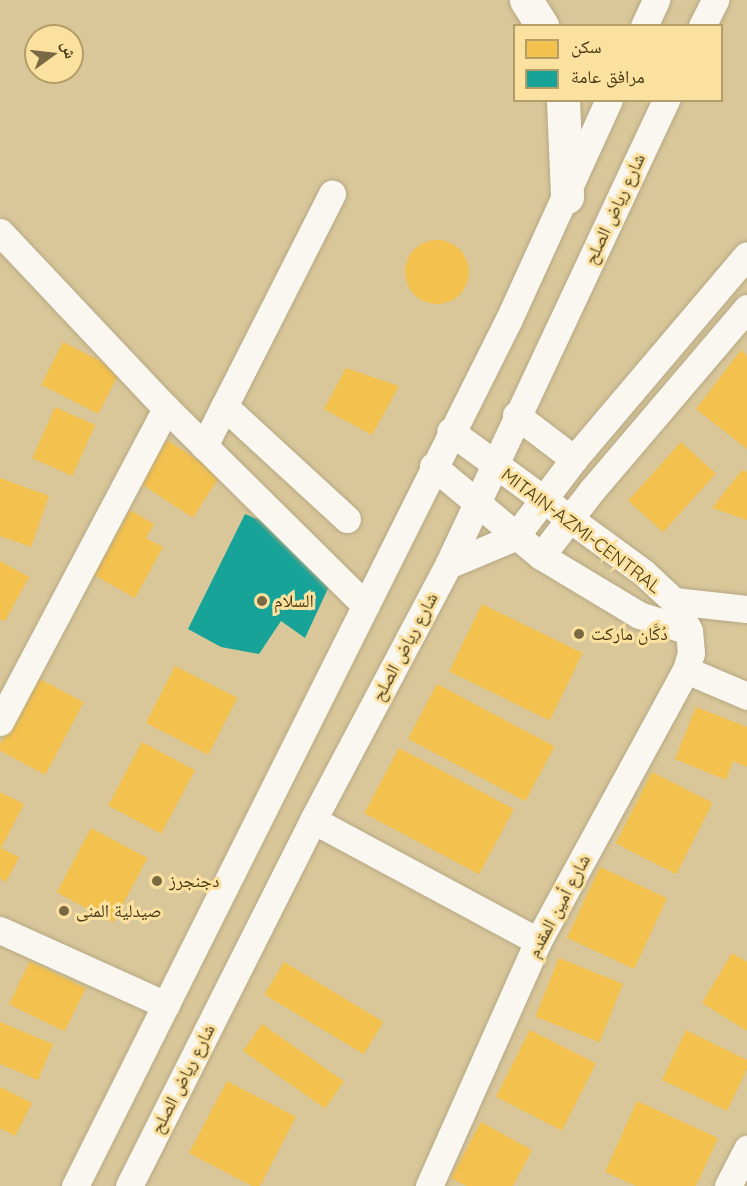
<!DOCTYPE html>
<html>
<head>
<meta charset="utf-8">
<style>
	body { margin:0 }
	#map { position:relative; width:747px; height:1186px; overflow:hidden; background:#d9c79a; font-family:Quicksand,"Noto Naskh Arabic",sans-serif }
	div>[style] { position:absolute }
	.homes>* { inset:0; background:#f2c14e; transform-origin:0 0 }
	.round { border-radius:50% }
	.public>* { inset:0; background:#17a398 }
	.roads { filter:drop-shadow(0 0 2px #b6a884) drop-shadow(0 0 2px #b6a884) }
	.minor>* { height:27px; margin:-13.5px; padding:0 13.5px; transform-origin:13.5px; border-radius:13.5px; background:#f9f7f0 }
	.highway>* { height:33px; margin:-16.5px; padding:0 16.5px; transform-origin:16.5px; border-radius:16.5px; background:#f9f7f0 }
	.dots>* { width:16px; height:16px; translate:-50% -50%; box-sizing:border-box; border:3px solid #fbe1a0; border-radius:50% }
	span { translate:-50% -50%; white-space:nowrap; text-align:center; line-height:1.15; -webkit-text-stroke:6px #fbe1a0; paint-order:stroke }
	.street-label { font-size:18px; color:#463815 }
	.poi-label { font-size:18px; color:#463815 }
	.left { translate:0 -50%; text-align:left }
	.legend { position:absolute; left:513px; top:24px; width:210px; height:78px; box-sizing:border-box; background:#fbe1a0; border:2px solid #b39d68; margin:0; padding:8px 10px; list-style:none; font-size:18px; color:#463815 }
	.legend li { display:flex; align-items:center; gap:12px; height:30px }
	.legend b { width:30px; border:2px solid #b39d68 }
	.north { position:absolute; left:24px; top:24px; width:60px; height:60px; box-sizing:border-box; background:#fbe1a0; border:2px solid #b39d68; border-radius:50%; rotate:75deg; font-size:16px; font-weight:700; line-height:24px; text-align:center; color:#463815 }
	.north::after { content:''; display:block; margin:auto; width:21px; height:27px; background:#796a44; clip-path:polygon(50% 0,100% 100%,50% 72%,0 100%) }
</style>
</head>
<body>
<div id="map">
	<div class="homes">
		<div class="round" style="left:405px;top:240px;width:64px;height:64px"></div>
		<div style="left:63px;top:342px;width:64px;height:48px;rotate:27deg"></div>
		<div style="clip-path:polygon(741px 350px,747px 356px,747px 449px,696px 409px)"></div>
		<div style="clip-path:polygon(346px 368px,399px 386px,372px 435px,324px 409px)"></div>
		<div style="left:55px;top:407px;width:44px;height:56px;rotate:24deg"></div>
		<div style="left:167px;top:440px;width:64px;height:51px;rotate:33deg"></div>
		<div style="left:681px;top:442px;width:47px;height:79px;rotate:42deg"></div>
		<div style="clip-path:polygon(742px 470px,747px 472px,747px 520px,712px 508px)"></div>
		<div style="clip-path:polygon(0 478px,49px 496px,31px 547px,0 536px)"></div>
		<div style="clip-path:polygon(130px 510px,154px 524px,146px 538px,163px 547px,135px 598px,94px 575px)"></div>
		<div style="clip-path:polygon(0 561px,29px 577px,5px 621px,0 619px)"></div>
		<div style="left:482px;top:604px;width:112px;height:75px;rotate:26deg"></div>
		<div style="left:175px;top:666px;width:70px;height:64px;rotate:27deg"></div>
		<div style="left:36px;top:677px;width:54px;height:82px;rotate:28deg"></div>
		<div style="left:437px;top:684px;width:133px;height:62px;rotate:28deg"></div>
		<div style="clip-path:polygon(696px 707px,747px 727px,747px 767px,733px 761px,726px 780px,675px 759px)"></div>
		<div style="left:142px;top:742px;width:60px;height:72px;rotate:28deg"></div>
		<div style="left:399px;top:748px;width:130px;height:74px;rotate:28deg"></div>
		<div style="left:652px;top:772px;width:68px;height:80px;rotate:27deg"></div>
		<div style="clip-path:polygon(0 792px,24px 804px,1px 848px,19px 857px,6px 882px,0 878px)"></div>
		<div style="left:91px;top:828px;width:64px;height:73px;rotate:28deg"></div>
		<div style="left:600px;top:867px;width:74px;height:78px;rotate:25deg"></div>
		<div style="clip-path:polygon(732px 953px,747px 962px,747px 1031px,702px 1003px)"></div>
		<div style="left:559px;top:958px;width:69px;height:63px;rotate:22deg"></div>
		<div style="left:30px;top:961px;width:62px;height:48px;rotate:26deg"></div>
		<div style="left:284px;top:962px;width:116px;height:38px;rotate:31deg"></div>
		<div style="clip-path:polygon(0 1022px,53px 1044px,38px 1080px,0 1064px)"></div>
		<div style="left:262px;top:1024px;width:100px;height:33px;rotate:35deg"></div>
		<div style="left:530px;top:1030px;width:74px;height:75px;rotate:27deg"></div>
		<div style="clip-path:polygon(686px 1030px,747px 1060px,747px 1069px,727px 1111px,662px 1080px)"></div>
		<div style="clip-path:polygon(227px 1081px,296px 1117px,260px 1186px,252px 1186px,189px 1153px)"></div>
		<div style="clip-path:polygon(0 1087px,32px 1103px,15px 1136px,0 1128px)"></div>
		<div style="clip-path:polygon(637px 1101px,718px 1138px,696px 1186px,636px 1186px,605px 1172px)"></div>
		<div style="clip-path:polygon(481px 1122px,532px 1150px,513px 1186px,466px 1186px,451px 1178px)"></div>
	</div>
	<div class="public">
		<div style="clip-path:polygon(245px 514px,277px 527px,331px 582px,305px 638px,281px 621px,259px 654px,221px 647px,188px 629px)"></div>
	</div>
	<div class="roads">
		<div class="minor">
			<div style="left:644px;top:26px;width:29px;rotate:-65deg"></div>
			<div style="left:702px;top:26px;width:29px;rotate:-63deg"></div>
			<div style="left:0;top:232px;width:242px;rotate:46.7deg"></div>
			<div style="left:166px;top:408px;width:281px;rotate:44.7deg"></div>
			<div style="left:224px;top:406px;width:167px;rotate:42.6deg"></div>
			<div style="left:516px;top:415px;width:73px;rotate:37.2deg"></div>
			<div style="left:204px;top:446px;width:283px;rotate:-63.1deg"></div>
			<div style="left:433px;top:466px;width:141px;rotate:39.8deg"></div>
			<div style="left:541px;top:556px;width:114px;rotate:31deg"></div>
			<div style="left:639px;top:615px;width:52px;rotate:17.7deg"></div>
			<div style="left:689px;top:631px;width:34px;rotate:-117deg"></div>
			<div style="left:674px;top:601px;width:41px;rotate:-137deg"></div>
			<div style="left:644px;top:573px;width:240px;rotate:-143.8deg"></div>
			<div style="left:541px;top:556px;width:83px;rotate:-52.3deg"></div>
			<div style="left:592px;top:490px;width:239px;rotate:-49.6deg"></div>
			<div style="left:448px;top:565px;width:73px;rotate:-22.7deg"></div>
			<div style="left:515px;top:537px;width:98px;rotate:-52.9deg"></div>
			<div style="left:574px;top:459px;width:267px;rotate:-49.7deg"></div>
			<div style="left:674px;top:601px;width:73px;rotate:6.3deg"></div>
			<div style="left:686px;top:670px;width:66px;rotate:23.1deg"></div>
			<div style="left:0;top:722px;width:355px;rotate:-62.1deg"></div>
			<div style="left:313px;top:820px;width:255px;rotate:28.3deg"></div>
			<div style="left:0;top:930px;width:182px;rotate:24.3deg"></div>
			<div style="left:75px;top:1186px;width:970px;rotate:-63.41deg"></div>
			<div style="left:509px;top:319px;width:241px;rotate:-65.5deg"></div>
			<div style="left:129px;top:1186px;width:410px;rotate:-63.3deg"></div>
			<div style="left:313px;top:820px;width:289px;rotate:-62.1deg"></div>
			<div style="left:448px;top:565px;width:514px;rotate:-64.88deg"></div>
			<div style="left:429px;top:1186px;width:268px;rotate:-66deg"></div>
			<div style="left:538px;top:941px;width:309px;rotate:-61.4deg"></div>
			<div style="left:686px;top:670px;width:18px;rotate:-74deg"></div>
			<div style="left:691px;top:653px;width:22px;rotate:-95deg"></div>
			<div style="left:728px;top:1186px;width:42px;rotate:-62.8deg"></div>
		</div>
		<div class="highway">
			<div style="left:526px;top:0;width:31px;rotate:58deg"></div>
			<div style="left:563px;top:100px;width:97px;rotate:87.6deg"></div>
		</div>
	</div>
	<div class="dots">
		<div style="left:262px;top:601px;background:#796a44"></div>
		<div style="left:579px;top:634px;background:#796a44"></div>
		<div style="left:157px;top:881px;background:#796a44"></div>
		<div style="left:64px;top:911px;background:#796a44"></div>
	</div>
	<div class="street-label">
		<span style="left:615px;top:209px;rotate:-65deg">شارع رياض الصلح</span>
		<span style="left:581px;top:531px;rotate:37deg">MITAIN-AZMI-CENTRAL</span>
		<span style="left:405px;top:647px;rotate:-62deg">شارع رياض الصلح</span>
		<span style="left:559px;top:906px;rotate:-62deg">شارع أمين المقدم</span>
		<span style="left:183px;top:1079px;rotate:-63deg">شارع رياض الصلح</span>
	</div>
	<div class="poi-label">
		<span class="left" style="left:274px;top:601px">السلام</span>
		<span class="left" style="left:591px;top:634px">دُكَّان ماركت</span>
		<span class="left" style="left:169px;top:881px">دجنجرز</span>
		<span class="left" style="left:76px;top:911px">صيدلية المنى</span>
	</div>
	<ul class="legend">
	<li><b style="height:16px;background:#f2c14e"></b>سكن</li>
	<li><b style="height:16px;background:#17a398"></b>مرافق عامة</li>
	</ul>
	<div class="north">ش</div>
</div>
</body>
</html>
